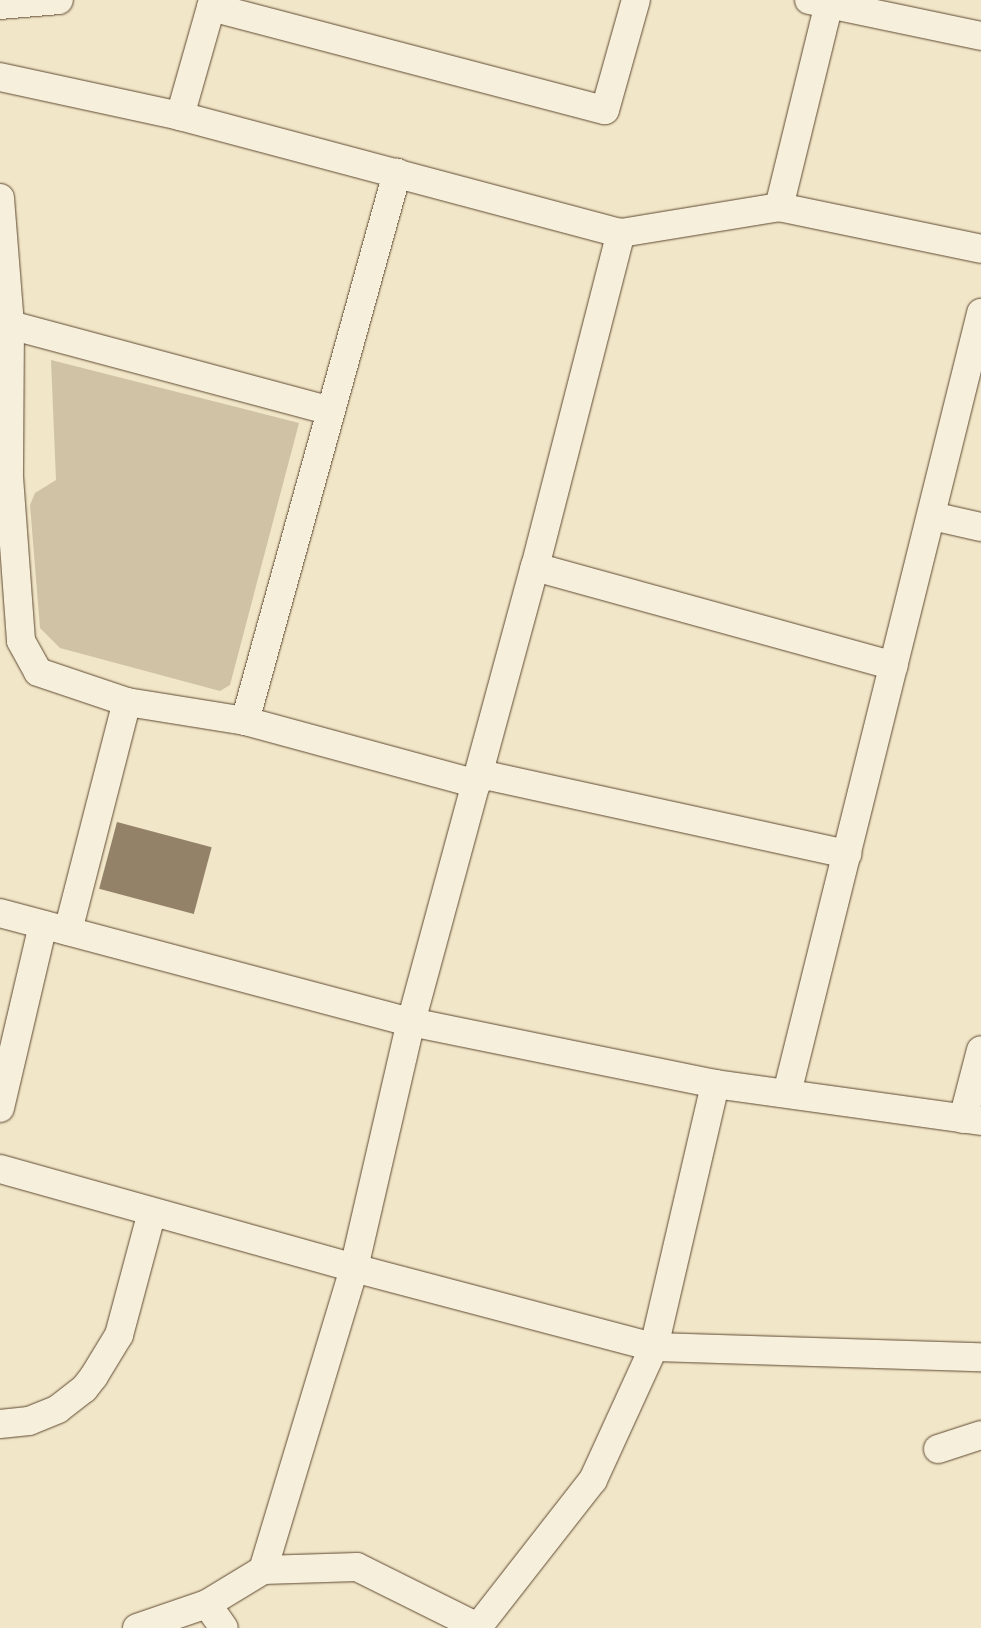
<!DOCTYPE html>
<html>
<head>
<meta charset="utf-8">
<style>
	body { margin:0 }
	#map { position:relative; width:981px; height:1628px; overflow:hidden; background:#f1e6c7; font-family:"Libre Bodoni",serif }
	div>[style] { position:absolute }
	.green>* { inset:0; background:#d0c2a5 }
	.building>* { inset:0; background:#938267; transform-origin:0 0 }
	.roads { filter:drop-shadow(0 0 1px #5f4932) drop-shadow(0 0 1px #5f4932) }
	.minor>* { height:28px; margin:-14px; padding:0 14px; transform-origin:14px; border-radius:14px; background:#f6efdb }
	span { translate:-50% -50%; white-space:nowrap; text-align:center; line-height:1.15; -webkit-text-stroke:5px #f6efdb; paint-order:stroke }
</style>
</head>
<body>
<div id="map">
	<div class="green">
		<div style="clip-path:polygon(51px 360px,299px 423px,230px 685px,220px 691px,60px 648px,40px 628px,30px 505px,35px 493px,56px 480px)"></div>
	</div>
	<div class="building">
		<div style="left:117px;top:822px;width:98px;height:69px;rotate:15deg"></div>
	</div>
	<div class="roads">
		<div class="minor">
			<div style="left:809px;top:0;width:176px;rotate:11.8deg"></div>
			<div style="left:0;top:5px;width:59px;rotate:-4.8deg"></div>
			<div style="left:211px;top:7px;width:407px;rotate:14.7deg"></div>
			<div style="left:605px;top:110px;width:114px;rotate:-74.3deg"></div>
			<div style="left:0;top:77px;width:184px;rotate:12.2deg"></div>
			<div style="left:180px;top:116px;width:456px;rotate:14.9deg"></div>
			<div style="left:621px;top:233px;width:160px;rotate:-9.3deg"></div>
			<div style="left:779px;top:207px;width:206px;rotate:11.7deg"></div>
			<div style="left:180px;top:116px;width:121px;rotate:-74.1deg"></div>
			<div style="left:0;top:198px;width:127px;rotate:85.5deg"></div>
			<div style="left:10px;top:325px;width:152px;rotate:90.4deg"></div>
			<div style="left:9px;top:477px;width:164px;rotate:85.8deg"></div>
			<div style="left:21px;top:641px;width:35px;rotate:61deg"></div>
			<div style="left:38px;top:672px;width:94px;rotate:18.6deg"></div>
			<div style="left:127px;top:702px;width:120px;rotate:9.1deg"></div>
			<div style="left:245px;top:721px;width:240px;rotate:15.2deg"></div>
			<div style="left:779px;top:207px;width:213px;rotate:-76.2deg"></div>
			<div style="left:10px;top:325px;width:332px;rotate:15deg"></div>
			<div style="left:932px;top:516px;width:50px;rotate:12.7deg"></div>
			<div style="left:535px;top:567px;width:372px;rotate:15.4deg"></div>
			<div style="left:245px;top:721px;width:569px;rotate:-74.5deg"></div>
			<div style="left:480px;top:774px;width:376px;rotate:12.3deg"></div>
			<div style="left:0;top:913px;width:425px;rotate:14.9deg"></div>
			<div style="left:411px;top:1022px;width:310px;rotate:11.5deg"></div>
			<div style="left:715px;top:1084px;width:269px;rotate:7.9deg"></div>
			<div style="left:68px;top:931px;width:236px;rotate:-75.6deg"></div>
			<div style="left:787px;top:1093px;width:804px;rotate:-76.03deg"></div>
			<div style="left:0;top:1108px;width:188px;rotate:-76.8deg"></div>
			<div style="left:963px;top:1119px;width:71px;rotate:-75.4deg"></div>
			<div style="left:0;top:1169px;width:368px;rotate:15.6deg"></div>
			<div style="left:354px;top:1268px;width:310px;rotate:14.8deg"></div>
			<div style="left:654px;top:1347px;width:327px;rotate:1.8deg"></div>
			<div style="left:0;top:1424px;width:29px;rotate:-6deg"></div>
			<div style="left:29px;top:1421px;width:31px;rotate:-22deg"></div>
			<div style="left:58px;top:1409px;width:33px;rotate:-38deg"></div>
			<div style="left:84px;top:1389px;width:16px;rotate:-52deg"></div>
			<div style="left:94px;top:1376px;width:48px;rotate:-58.6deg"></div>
			<div style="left:119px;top:1335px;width:127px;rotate:-75deg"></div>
			<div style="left:938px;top:1449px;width:45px;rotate:-18deg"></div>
			<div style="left:263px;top:1570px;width:315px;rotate:-73.2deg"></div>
			<div style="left:354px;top:1268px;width:253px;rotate:-77deg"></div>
			<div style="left:411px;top:1022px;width:472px;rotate:-74.8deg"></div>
			<div style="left:535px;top:567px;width:345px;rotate:-75.6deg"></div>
			<div style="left:207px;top:1604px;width:29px;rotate:55deg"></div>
			<div style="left:478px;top:1627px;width:187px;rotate:-52deg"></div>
			<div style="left:593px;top:1480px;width:146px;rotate:-65.4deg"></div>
			<div style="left:654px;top:1347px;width:270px;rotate:-76.9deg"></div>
			<div style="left:137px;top:1628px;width:74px;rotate:-18.9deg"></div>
			<div style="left:207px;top:1604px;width:66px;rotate:-31.3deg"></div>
			<div style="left:263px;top:1570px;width:94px;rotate:-1.8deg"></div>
			<div style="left:357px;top:1567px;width:137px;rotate:26.4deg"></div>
		</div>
	</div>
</div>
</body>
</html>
